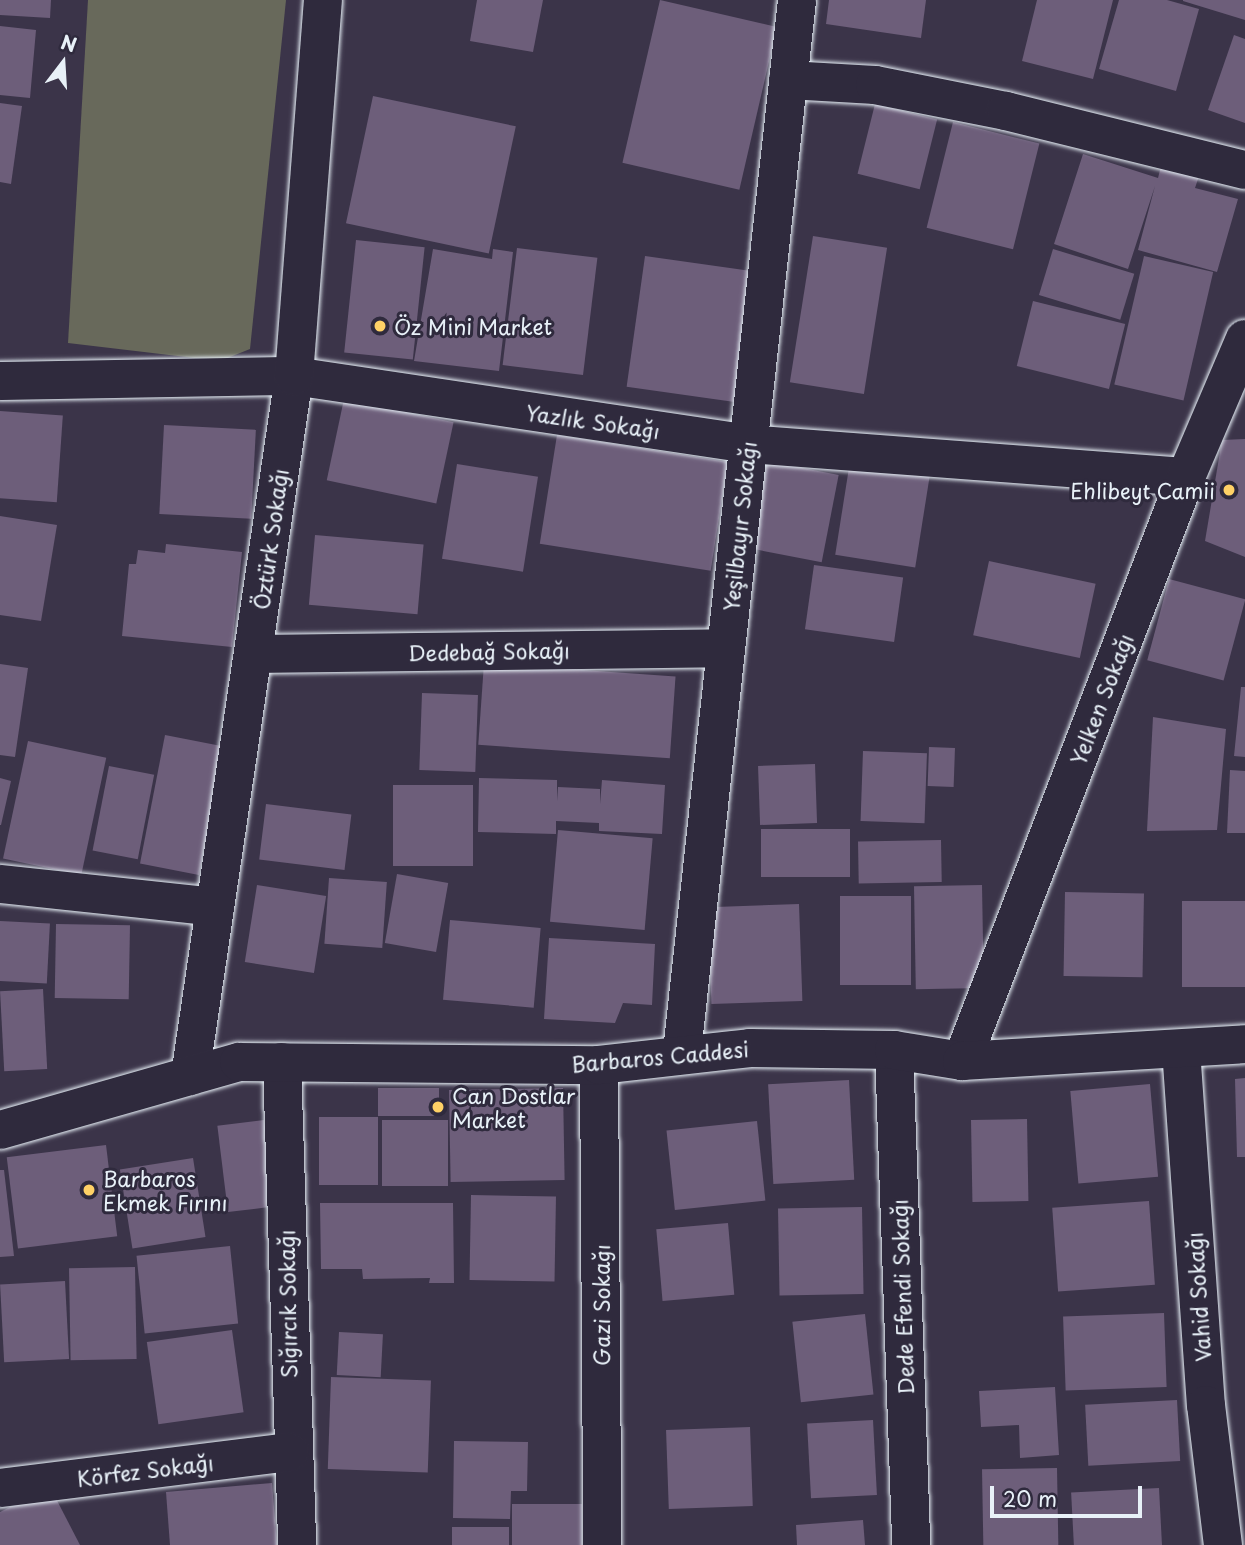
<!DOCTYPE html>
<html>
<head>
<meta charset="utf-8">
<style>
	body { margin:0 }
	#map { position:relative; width:1245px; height:1545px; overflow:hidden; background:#3b3449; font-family:"Playpen Sans",sans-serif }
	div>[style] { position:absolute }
	.green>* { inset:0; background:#68695b }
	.building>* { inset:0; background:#6d5e7a; transform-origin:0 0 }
	.roads { filter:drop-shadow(0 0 2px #e8f1f8) drop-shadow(0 0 2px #e8f1f8) }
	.minor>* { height:38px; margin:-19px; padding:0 19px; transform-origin:19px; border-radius:19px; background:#2f2a3d }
	.dots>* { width:19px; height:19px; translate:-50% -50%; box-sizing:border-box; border:4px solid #2f2a3d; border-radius:50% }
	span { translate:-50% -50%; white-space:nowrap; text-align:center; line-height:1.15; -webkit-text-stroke:6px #2f2a3d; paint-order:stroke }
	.poi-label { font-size:21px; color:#e8f1f8 }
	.left { translate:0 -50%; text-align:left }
	.right { translate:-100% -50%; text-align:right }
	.street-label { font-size:21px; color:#e8f1f8 }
	.north { position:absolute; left:28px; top:28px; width:70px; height:70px; -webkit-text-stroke:5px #2f2a3d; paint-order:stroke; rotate:17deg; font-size:19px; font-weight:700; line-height:28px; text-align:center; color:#e8f1f8 }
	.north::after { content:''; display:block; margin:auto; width:24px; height:32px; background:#e8f1f8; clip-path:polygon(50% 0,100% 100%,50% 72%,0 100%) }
	.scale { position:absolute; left:990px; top:1486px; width:152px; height:32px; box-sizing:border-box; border:4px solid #e8f1f8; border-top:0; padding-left:9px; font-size:21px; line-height:24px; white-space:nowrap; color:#e8f1f8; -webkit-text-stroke:5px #2f2a3d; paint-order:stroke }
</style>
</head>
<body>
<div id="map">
	<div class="green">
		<div style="clip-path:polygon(88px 0,286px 0,250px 349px,220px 361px,68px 343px)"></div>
	</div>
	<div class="building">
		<div style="clip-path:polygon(0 0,51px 0,50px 18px,0 15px)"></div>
		<div style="clip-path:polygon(477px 0,543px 0,533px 52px,470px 41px)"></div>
		<div style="left:660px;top:0;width:120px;height:167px;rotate:13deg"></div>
		<div style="clip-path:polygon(829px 0,926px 0,921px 38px,826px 24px)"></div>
		<div style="clip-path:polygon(1037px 0,1113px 0,1093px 79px,1022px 61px)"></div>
		<div style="clip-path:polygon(1119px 0,1167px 0,1199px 9px,1176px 91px,1099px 69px)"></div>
		<div style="clip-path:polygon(1183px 0,1245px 0,1245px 20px,1183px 1px)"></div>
		<div style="clip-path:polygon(0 26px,36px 30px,30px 98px,0 95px)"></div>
		<div style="clip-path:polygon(1234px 35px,1245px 39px,1245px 123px,1208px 110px)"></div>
		<div style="left:373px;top:96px;width:146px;height:130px;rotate:12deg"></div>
		<div style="clip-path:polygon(0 103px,22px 106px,11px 184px,0 182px)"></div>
		<div style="left:875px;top:104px;width:64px;height:72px;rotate:14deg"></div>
		<div style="left:953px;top:122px;width:89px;height:109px;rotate:14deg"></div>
		<div style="clip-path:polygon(1083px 154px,1158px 178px,1161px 166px,1199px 176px,1195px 188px,1238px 199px,1217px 272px,1138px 250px,1155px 186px,1128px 269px,1054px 244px)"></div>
		<div style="left:813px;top:236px;width:75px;height:148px;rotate:9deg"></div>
		<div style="left:356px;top:240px;width:69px;height:113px;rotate:6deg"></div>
		<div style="left:517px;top:248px;width:81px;height:118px;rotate:7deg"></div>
		<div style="clip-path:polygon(433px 249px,492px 259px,493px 249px,513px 252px,499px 371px,414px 361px)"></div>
		<div style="left:1053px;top:249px;width:85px;height:48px;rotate:17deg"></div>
		<div style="left:645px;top:256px;width:109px;height:132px;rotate:8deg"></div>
		<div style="left:1144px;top:256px;width:71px;height:132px;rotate:13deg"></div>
		<div style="left:1033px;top:301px;width:95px;height:67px;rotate:14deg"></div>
		<div style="left:344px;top:399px;width:112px;height:83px;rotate:12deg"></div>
		<div style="left:0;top:411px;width:63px;height:87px;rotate:4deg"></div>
		<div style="left:164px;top:425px;width:92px;height:89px;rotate:3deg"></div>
		<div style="left:557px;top:435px;width:173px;height:110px;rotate:9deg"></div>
		<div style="clip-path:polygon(1245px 439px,1245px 557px,1205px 541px,1222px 440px)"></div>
		<div style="left:851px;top:455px;width:81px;height:101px;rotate:9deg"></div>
		<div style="left:767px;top:461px;width:73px;height:89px;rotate:11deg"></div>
		<div style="left:457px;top:464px;width:82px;height:96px;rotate:9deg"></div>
		<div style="clip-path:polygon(0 516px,57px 525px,41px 621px,0 615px)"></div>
		<div style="left:315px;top:535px;width:109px;height:70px;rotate:5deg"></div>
		<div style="clip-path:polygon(166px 544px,242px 552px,232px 647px,122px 636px,129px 564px,136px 564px,138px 550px,165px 553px)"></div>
		<div style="left:989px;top:561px;width:109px;height:76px;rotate:12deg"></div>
		<div style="left:814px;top:565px;width:90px;height:65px;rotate:8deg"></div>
		<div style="left:1169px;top:579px;width:79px;height:84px;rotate:15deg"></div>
		<div style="left:484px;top:663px;width:192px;height:82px;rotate:4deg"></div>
		<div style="clip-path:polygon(0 664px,28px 668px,15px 757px,0 755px)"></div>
		<div style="clip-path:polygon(1241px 687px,1245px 687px,1245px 757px,1234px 756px)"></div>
		<div style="left:422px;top:693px;width:56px;height:77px;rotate:2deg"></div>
		<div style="clip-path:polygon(1153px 717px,1226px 729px,1217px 830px,1147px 831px)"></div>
		<div style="left:165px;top:735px;width:60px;height:131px;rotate:11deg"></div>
		<div style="left:28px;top:741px;width:80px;height:120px;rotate:12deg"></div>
		<div style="left:929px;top:747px;width:26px;height:39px;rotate:2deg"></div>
		<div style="left:863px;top:751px;width:64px;height:70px;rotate:2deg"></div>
		<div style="left:815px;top:764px;width:59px;height:57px;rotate:88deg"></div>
		<div style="left:109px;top:766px;width:46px;height:86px;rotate:11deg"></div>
		<div style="clip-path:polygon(1230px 770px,1245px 771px,1245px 833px,1227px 833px)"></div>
		<div style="clip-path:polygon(0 778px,11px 781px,1px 825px,0 825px)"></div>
		<div style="clip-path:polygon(479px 778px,557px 780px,557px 801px,558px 787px,600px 789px,600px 804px,602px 780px,665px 785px,662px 834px,599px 831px,599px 823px,556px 821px,556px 834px,478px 832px)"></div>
		<div style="left:393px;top:785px;width:80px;height:81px"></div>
		<div style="left:266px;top:804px;width:86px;height:56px;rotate:7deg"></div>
		<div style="left:761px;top:829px;width:89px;height:48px"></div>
		<div style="left:558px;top:830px;width:95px;height:92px;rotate:5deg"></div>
		<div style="left:941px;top:840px;width:42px;height:83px;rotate:89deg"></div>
		<div style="left:397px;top:874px;width:52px;height:70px;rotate:10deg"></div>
		<div style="left:329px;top:878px;width:58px;height:66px;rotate:4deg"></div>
		<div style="left:257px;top:885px;width:70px;height:78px;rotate:9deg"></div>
		<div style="left:982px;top:885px;width:103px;height:68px;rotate:89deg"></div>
		<div style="left:1065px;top:892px;width:79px;height:84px;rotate:1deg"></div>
		<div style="left:840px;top:896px;width:71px;height:89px"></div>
		<div style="left:1245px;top:901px;width:86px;height:63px;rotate:90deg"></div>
		<div style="left:799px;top:904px;width:97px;height:91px;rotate:88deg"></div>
		<div style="left:450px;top:920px;width:91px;height:80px;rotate:5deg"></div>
		<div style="left:0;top:921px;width:50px;height:60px;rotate:3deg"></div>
		<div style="left:56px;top:924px;width:74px;height:74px;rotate:1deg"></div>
		<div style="clip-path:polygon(549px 938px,655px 944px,652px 1005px,623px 1003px,615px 1023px,544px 1019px)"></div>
		<div style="left:43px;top:989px;width:80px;height:43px;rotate:87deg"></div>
		<div style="clip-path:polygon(1245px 1078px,1245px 1157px,1237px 1157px,1235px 1079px)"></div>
		<div style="left:849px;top:1080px;width:100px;height:81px;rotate:87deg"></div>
		<div style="left:1150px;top:1084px;width:93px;height:80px;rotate:85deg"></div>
		<div style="left:439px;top:1088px;width:28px;height:61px;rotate:90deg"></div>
		<div style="left:563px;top:1088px;width:92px;height:114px;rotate:89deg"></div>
		<div style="left:319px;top:1117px;width:59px;height:68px"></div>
		<div style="left:1027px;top:1119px;width:82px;height:56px;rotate:89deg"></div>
		<div style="left:264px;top:1120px;width:87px;height:47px;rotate:83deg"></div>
		<div style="left:448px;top:1120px;width:66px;height:66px;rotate:90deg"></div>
		<div style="left:757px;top:1121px;width:80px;height:91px;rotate:84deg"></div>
		<div style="left:106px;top:1145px;width:92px;height:100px;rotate:83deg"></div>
		<div style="left:193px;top:1158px;width:80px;height:74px;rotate:81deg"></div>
		<div style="clip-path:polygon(0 1170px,4px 1170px,14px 1256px,0 1257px)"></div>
		<div style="left:471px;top:1195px;width:85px;height:85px;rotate:1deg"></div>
		<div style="left:1149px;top:1201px;width:84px;height:97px;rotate:86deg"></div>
		<div style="clip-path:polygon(320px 1203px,453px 1203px,454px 1283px,429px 1283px,430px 1278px,363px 1279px,362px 1269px,321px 1269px)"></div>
		<div style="left:862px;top:1207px;width:87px;height:84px;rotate:89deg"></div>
		<div style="left:728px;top:1223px;width:72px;height:72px;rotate:85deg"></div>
		<div style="left:230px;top:1246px;width:78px;height:94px;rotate:84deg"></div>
		<div style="left:135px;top:1267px;width:92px;height:66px;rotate:89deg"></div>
		<div style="left:65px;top:1281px;width:78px;height:65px;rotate:87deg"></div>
		<div style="left:1164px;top:1313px;width:74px;height:101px;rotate:88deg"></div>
		<div style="left:865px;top:1314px;width:81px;height:73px;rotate:84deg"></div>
		<div style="left:232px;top:1330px;width:83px;height:86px;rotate:82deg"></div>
		<div style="left:339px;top:1332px;width:44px;height:43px;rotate:3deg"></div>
		<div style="left:331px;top:1377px;width:100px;height:92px;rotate:2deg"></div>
		<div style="clip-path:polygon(1055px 1387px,1059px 1455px,1020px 1458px,1019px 1425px,981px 1427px,979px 1391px)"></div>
		<div style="left:1177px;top:1400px;width:61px;height:92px;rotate:87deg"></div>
		<div style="left:873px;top:1420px;width:75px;height:66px;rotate:87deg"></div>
		<div style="left:750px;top:1427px;width:79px;height:84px;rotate:88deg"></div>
		<div style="clip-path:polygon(454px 1441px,528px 1442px,527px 1491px,511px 1491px,510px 1519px,453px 1518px)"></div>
		<div style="left:1057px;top:1468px;width:77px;height:75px;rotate:89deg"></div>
		<div style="clip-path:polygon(272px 1483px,277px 1545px,170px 1545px,166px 1492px)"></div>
		<div style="clip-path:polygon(50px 1487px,80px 1545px,0 1545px,0 1512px)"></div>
		<div style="left:1159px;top:1488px;width:57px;height:88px;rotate:87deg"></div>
		<div style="left:512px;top:1504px;width:70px;height:41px"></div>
		<div style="clip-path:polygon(863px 1520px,865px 1545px,797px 1545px,796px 1525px)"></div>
		<div style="left:509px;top:1527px;width:18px;height:57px;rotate:90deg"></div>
	</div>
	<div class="roads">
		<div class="minor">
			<div style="left:788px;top:80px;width:87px;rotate:3.3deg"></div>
			<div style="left:875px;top:85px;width:134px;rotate:11.2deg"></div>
			<div style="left:1006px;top:111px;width:246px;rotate:13.9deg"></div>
			<div style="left:0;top:381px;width:294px;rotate:-1deg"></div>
			<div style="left:294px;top:376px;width:459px;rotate:8.5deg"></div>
			<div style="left:748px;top:444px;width:439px;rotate:4.3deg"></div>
			<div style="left:253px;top:654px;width:473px;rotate:-0.7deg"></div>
			<div style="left:0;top:884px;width:216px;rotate:6.1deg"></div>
			<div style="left:1181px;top:1049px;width:357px;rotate:86deg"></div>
			<div style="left:1206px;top:1405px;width:141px;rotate:83.1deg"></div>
			<div style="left:894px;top:1050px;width:495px;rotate:88deg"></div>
			<div style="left:682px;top:1052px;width:1058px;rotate:-83.76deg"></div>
			<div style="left:962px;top:1061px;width:625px;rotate:-69.02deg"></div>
			<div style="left:1186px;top:477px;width:150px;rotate:-66.9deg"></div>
			<div style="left:282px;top:1062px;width:483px;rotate:88.2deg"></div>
			<div style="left:599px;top:1065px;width:480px;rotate:89.6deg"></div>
			<div style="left:190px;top:1076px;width:708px;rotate:-81.55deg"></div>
			<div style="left:294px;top:376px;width:377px;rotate:-85.6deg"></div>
			<div style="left:0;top:1130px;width:248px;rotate:-15.9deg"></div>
			<div style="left:239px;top:1062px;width:360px;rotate:0.5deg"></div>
			<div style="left:599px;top:1065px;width:152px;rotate:-6.4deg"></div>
			<div style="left:750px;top:1048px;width:144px;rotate:0.8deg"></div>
			<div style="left:894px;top:1050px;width:69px;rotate:9.2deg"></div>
			<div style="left:962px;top:1061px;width:284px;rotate:-3.4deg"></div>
			<div style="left:0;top:1488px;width:292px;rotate:-7.1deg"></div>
		</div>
	</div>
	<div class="dots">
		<div style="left:380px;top:326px;background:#ffd166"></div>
		<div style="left:1229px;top:490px;background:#ffd166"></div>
		<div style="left:438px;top:1107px;background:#ffd166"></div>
		<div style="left:89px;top:1190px;background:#ffd166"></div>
	</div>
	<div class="poi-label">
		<span class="left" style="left:394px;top:326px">Öz Mini Market</span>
		<span class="right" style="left:1215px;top:490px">Ehlibeyt Camii</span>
		<span class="left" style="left:452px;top:1107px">Can Dostlar<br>Market</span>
		<span class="left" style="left:103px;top:1190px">Barbaros<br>Ekmek Fırını</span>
	</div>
	<div class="street-label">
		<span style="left:593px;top:421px;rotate:8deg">Yazlık Sokağı</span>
		<span style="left:739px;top:526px;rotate:-84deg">Yeşilbayır Sokağı</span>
		<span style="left:270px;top:539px;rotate:-82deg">Öztürk Sokağı</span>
		<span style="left:489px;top:651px;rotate:-1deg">Dedebağ Sokağı</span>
		<span style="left:1101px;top:699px;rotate:-69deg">Yelken Sokağı</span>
		<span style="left:660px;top:1056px;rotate:-5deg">Barbaros Caddesi</span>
		<span style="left:902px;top:1297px;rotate:-92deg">Dede Efendi Sokağı</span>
		<span style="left:1198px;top:1297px;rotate:-94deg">Vahid Sokağı</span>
		<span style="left:287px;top:1304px;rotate:-91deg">Sığırcık Sokağı</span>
		<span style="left:601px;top:1305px;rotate:-90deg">Gazi Sokağı</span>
		<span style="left:145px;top:1470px;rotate:-7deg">Körfez Sokağı</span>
	</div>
	<div class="north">N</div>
	<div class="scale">20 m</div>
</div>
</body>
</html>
